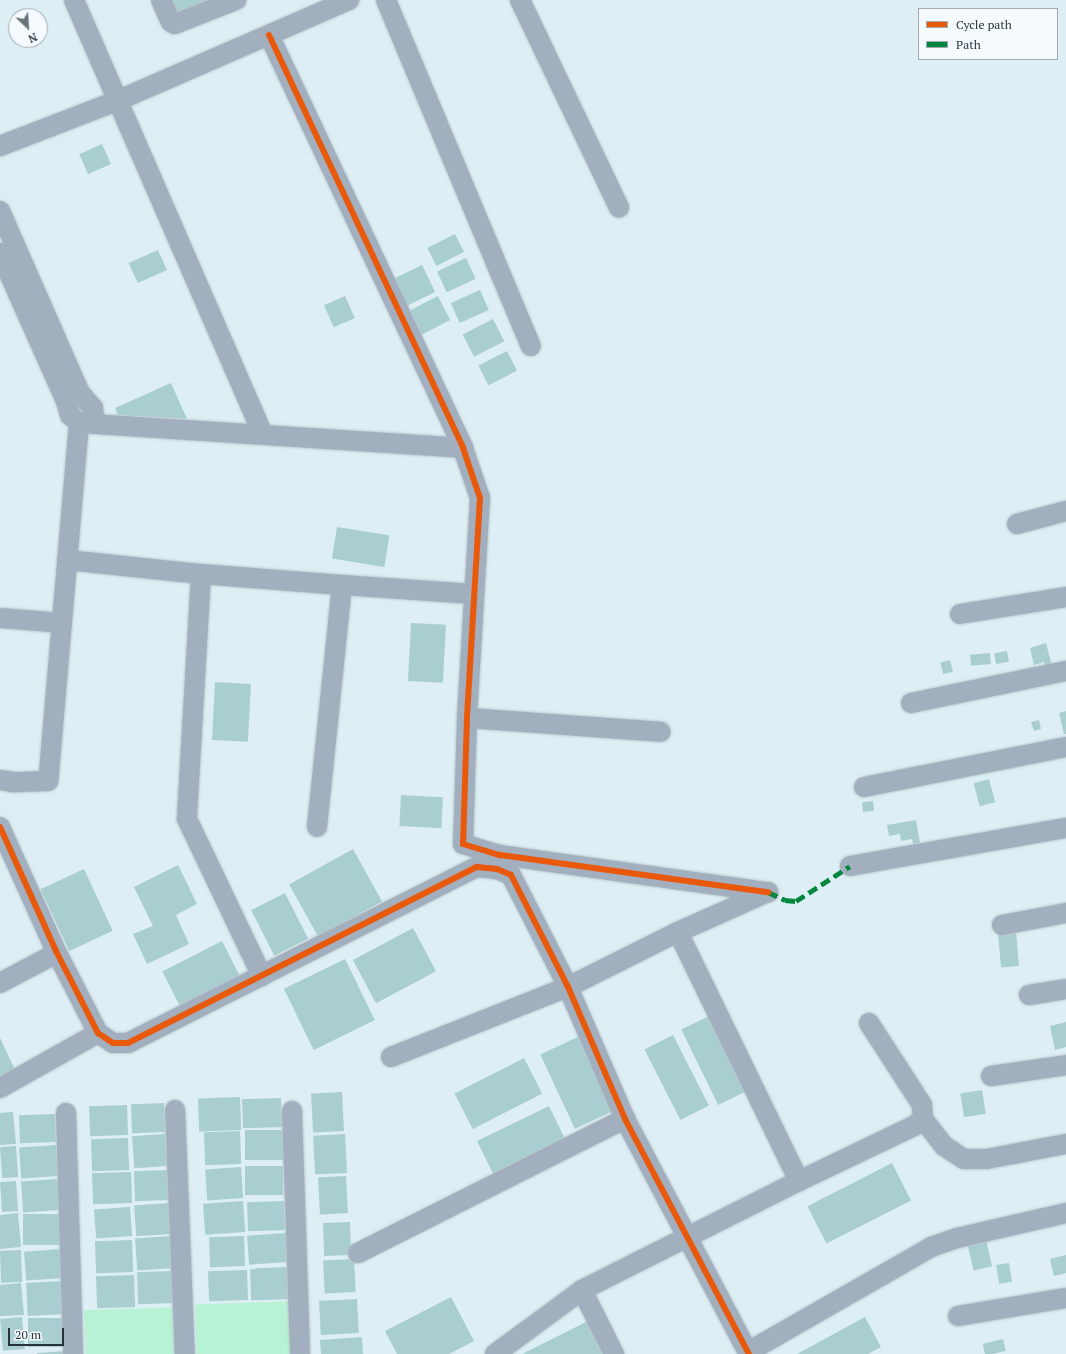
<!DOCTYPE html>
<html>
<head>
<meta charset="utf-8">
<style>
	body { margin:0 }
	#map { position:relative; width:1066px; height:1354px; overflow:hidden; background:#ddeef4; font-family:"PT Serif",serif }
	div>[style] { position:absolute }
	.green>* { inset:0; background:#b8f2d4; transform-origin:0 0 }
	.building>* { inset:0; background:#a9cecf; transform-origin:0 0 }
	.roads { filter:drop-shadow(0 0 1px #bac8cd) drop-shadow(0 0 1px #bac8cd) }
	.minor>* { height:20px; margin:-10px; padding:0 10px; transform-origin:10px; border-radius:10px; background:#a2afbe }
	.quiet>* { height:5px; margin-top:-2.5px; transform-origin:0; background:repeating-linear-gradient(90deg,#00873e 0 10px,transparent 0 15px) }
	.cycleway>* { height:6px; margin:-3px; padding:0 3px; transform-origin:3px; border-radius:3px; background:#e8590c }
	span { translate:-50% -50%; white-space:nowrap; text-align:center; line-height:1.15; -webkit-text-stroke:3.5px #f4fafd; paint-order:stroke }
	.legend { position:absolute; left:918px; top:8px; width:140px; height:52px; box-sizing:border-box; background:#f4fafd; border:1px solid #a2aaae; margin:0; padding:5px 7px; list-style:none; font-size:12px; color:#273338 }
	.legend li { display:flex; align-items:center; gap:8px; height:20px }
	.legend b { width:20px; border:1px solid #a2aaae }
	.north { position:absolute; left:8px; top:8px; width:40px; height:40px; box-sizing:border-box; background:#f4fafd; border:1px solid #a2aaae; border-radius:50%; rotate:155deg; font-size:11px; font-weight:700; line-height:16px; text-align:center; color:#273338 }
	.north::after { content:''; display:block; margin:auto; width:14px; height:18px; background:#67747a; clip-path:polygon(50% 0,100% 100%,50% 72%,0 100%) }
	.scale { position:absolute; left:8px; top:1328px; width:56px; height:18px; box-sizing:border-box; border:2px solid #273338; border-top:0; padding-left:5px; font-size:12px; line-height:14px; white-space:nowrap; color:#273338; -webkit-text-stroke:3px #f4fafd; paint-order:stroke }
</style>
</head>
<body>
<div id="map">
	<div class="green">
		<div style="left:294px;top:1301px;width:53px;height:99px;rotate:88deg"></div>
		<div style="left:178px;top:1307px;width:47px;height:94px;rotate:88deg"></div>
	</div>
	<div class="building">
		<div style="clip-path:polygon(168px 0,223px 0,177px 21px)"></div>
		<div style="left:102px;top:144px;width:22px;height:25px;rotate:66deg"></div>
		<div style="left:455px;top:234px;width:20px;height:31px;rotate:63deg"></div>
		<div style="left:158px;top:250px;width:22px;height:32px;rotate:66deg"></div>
		<div style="left:466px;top:258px;width:23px;height:32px;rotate:65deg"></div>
		<div style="left:422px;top:265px;width:30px;height:36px;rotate:64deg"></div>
		<div style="left:480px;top:290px;width:22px;height:32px;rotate:66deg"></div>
		<div style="left:345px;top:296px;width:24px;height:23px;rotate:66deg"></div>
		<div style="left:438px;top:296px;width:27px;height:33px;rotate:63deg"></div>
		<div style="left:493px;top:319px;width:25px;height:34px;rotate:63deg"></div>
		<div style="left:507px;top:351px;width:22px;height:32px;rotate:63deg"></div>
		<div style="clip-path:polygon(171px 383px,187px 419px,118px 415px,115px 408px)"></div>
		<div style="left:337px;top:527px;width:53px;height:32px;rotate:9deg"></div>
		<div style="left:411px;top:623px;width:35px;height:58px;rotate:3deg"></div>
		<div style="clip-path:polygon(1046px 643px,1052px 666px,1045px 668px,1044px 662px,1034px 665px,1030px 648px)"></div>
		<div style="left:1007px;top:651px;width:11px;height:13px;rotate:80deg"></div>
		<div style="left:990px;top:653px;width:11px;height:20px;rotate:85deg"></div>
		<div style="left:950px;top:660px;width:12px;height:10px;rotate:76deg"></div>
		<div style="left:215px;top:682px;width:36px;height:58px;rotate:3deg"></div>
		<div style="clip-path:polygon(1066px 711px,1066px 734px,1064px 734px,1059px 713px)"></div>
		<div style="clip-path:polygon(1039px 720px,1041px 729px,1034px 731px,1031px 722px)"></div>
		<div style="left:989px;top:779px;width:24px;height:16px;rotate:75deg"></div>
		<div style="left:401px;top:795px;width:42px;height:31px;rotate:3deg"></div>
		<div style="left:873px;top:801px;width:10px;height:11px;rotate:84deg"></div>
		<div style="clip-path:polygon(916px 820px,920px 843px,913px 844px,912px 839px,901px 841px,900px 834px,889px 836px,887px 825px)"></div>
		<div style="left:353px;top:849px;width:60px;height:73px;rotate:61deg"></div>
		<div style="clip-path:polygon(178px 865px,197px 904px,176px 915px,189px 944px,147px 964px,133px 934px,153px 926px,134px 887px)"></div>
		<div style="left:84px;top:869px;width:68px;height:48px;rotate:65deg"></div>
		<div style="left:285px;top:893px;width:51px;height:38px;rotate:63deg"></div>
		<div style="left:413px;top:928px;width:49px;height:68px;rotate:62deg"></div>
		<div style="left:1016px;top:932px;width:34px;height:18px;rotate:85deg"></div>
		<div style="left:222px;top:941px;width:39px;height:67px;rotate:63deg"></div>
		<div style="left:345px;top:959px;width:68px;height:68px;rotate:64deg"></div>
		<div style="left:711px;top:1015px;width:84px;height:33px;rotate:64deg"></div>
		<div style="clip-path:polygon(1066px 1022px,1066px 1047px,1055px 1050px,1050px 1026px)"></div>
		<div style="left:582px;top:1035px;width:82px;height:46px;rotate:65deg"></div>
		<div style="left:673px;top:1035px;width:79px;height:32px;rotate:63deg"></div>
		<div style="clip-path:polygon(0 1038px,17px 1074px,0 1082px)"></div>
		<div style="left:524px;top:1058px;width:40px;height:78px;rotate:63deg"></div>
		<div style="left:982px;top:1090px;width:24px;height:22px;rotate:81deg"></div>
		<div style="left:342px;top:1092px;width:39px;height:31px;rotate:87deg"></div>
		<div style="left:240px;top:1097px;width:33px;height:42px;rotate:88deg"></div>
		<div style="left:281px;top:1098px;width:29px;height:39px;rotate:88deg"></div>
		<div style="left:164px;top:1103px;width:29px;height:33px;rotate:88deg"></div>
		<div style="left:127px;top:1105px;width:30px;height:38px;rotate:88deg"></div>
		<div style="left:549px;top:1106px;width:37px;height:80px;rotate:64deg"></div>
		<div style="clip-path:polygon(13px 1112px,16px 1144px,0 1145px,0 1113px)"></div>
		<div style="left:55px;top:1114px;width:28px;height:36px;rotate:88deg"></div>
		<div style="left:245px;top:1130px;width:38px;height:30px"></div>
		<div style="left:240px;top:1131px;width:33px;height:36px;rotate:88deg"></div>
		<div style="left:165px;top:1134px;width:32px;height:33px;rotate:86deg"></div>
		<div style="left:345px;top:1134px;width:39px;height:32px;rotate:87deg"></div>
		<div style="left:128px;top:1138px;width:32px;height:37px;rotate:88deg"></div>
		<div style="left:56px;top:1145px;width:31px;height:37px;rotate:86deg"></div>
		<div style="left:16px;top:1146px;width:31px;height:16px;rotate:86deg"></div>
		<div style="left:892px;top:1163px;width:42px;height:95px;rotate:63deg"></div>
		<div style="left:283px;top:1166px;width:29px;height:38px;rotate:90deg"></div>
		<div style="left:241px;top:1167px;width:31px;height:36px;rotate:86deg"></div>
		<div style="left:168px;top:1170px;width:30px;height:34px;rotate:88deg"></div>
		<div style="left:131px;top:1172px;width:31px;height:39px;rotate:88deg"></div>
		<div style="left:346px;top:1176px;width:37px;height:28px;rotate:87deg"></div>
		<div style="left:58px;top:1179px;width:31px;height:37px;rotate:86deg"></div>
		<div style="left:16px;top:1181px;width:30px;height:16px;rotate:86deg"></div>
		<div style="left:243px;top:1201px;width:31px;height:40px;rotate:86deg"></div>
		<div style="left:284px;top:1201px;width:29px;height:37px;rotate:88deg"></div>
		<div style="left:169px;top:1203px;width:31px;height:35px;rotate:86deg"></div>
		<div style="left:130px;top:1207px;width:29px;height:36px;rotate:86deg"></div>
		<div style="clip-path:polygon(18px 1213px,21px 1247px,0 1249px,0 1215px)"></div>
		<div style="left:62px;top:1214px;width:31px;height:39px;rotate:90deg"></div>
		<div style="left:350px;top:1222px;width:33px;height:27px;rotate:88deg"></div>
		<div style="left:286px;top:1233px;width:29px;height:39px;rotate:86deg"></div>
		<div style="left:172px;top:1236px;width:32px;height:37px;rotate:86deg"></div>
		<div style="left:244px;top:1236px;width:30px;height:35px;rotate:88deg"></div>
		<div style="left:132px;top:1240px;width:32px;height:37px;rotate:88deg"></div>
		<div style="left:986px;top:1240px;width:27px;height:19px;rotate:77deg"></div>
		<div style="left:62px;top:1249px;width:29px;height:38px;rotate:86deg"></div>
		<div style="left:21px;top:1250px;width:32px;height:21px;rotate:88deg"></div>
		<div style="clip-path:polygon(1066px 1255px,1066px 1273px,1054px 1276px,1050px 1259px)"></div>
		<div style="left:354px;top:1259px;width:33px;height:31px;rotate:87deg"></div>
		<div style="left:1009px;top:1263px;width:19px;height:13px;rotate:81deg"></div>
		<div style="left:289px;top:1267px;width:32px;height:39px;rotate:88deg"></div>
		<div style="left:247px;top:1270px;width:30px;height:39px;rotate:88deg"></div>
		<div style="left:175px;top:1271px;width:32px;height:38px;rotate:88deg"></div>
		<div style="left:134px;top:1275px;width:32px;height:38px;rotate:88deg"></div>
		<div style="left:64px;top:1281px;width:33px;height:38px;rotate:87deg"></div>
		<div style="clip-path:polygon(21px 1283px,24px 1315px,0 1316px,0 1285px)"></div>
		<div style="clip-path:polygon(451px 1297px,474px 1341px,449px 1354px,397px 1354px,385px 1331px)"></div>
		<div style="left:357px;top:1299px;width:34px;height:38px;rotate:87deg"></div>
		<div style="left:22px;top:1317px;width:32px;height:22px;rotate:85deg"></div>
		<div style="clip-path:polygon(865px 1317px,881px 1347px,868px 1354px,797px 1354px)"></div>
		<div style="left:28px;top:1318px;width:38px;height:29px"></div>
		<div style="clip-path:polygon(594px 1318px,611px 1354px,522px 1354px)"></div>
		<div style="clip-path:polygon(362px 1337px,363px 1354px,321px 1354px,320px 1340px)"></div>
		<div style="left:1003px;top:1339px;width:12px;height:21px;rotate:76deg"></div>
		<div style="clip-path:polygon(65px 1351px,65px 1354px,37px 1354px,37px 1353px)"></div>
	</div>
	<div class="roads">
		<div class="minor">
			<div style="left:74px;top:0;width:473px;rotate:66.5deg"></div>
			<div style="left:161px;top:0;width:24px;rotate:66deg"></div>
			<div style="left:171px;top:22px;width:4px;rotate:27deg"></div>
			<div style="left:175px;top:24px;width:66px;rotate:-21.5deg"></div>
			<div style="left:386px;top:0;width:375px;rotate:67.3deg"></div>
			<div style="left:520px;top:0;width:230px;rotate:64.5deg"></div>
			<div style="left:269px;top:35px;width:456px;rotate:64.8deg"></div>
			<div style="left:463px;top:448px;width:53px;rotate:71.2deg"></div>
			<div style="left:480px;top:498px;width:220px;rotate:93.4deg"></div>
			<div style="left:467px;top:718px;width:126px;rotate:91.8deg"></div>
			<div style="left:463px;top:844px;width:39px;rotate:17deg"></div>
			<div style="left:500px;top:855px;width:271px;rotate:7.9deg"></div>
			<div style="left:0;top:146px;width:128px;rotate:-21.1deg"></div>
			<div style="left:119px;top:100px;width:251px;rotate:-23.5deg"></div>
			<div style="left:0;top:211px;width:199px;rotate:66.3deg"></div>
			<div style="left:80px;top:393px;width:20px;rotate:49deg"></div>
			<div style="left:93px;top:408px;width:16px;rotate:83deg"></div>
			<div style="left:0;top:253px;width:162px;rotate:66deg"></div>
			<div style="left:66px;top:401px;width:15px;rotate:74deg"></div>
			<div style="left:70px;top:415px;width:12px;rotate:42deg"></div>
			<div style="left:79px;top:423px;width:359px;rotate:94.9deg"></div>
			<div style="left:48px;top:781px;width:35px;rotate:178deg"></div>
			<div style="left:13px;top:782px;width:13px;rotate:-171deg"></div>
			<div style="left:79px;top:423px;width:385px;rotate:3.7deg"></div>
			<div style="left:1017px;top:524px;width:51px;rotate:-14.9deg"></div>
			<div style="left:67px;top:560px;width:135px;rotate:6deg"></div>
			<div style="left:201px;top:574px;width:141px;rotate:4.5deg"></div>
			<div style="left:342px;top:585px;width:243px;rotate:95.9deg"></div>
			<div style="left:201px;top:574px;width:245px;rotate:93.3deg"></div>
			<div style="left:187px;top:819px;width:174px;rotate:64.5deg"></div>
			<div style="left:342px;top:585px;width:132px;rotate:3.9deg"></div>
			<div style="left:960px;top:614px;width:107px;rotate:-9.1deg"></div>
			<div style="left:0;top:618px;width:62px;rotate:4.6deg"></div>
			<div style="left:911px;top:703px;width:158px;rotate:-11.7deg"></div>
			<div style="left:467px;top:718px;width:194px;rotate:4.1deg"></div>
			<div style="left:864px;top:787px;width:206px;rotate:-11.2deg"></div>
			<div style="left:0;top:827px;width:138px;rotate:65.7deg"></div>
			<div style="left:57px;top:953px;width:90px;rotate:62.9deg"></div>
			<div style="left:98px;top:1033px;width:18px;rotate:34deg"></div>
			<div style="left:113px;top:1043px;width:15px"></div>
			<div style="left:128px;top:1043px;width:391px;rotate:-26.8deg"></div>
			<div style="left:477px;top:867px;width:20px;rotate:6deg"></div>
			<div style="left:497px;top:869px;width:15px;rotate:23deg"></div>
			<div style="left:511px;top:875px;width:126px;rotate:63deg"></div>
			<div style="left:568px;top:987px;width:144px;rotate:66.6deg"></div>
			<div style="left:625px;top:1119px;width:266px;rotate:62.2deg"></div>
			<div style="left:850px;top:866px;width:219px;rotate:-10deg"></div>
			<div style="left:1002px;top:925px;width:65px;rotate:-10.6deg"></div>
			<div style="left:678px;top:932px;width:277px;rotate:64.1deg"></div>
			<div style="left:0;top:983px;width:64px;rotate:-27.8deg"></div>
			<div style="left:1029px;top:995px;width:37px;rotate:-9deg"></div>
			<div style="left:869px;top:1023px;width:98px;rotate:57.1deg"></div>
			<div style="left:922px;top:1105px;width:14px;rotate:86deg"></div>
			<div style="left:923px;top:1119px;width:34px;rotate:52deg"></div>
			<div style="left:944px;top:1146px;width:24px;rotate:33deg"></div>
			<div style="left:964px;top:1159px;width:23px"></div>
			<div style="left:987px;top:1159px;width:80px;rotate:-10.8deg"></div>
			<div style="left:391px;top:1057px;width:190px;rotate:-21.6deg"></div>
			<div style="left:568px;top:987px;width:123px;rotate:-26.6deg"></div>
			<div style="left:678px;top:932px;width:98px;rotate:-24deg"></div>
			<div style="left:991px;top:1076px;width:76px;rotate:-8.3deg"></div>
			<div style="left:0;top:1088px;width:112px;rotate:-29.3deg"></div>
			<div style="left:175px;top:1110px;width:244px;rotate:87.7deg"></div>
			<div style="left:292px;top:1111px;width:243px;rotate:88.1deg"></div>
			<div style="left:66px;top:1113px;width:241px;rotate:88.3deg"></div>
			<div style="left:358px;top:1253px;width:299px;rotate:-26.7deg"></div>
			<div style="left:582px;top:1290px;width:72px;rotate:63.4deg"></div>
			<div style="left:958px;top:1316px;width:109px;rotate:-9.5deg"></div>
			<div style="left:748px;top:1352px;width:211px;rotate:-29.8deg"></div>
			<div style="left:931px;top:1247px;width:28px;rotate:-19deg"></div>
			<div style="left:957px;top:1238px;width:112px;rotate:-12.9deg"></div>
			<div style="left:495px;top:1354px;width:108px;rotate:-36.3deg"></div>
			<div style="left:582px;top:1290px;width:243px;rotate:-26.7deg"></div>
			<div style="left:799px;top:1181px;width:127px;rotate:-25.6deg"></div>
			<div style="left:914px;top:1126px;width:11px;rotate:-38deg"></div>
		</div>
	</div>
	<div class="quiet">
		<div style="left:768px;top:892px;width:19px;rotate:25deg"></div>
		<div style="left:785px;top:900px;width:11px;rotate:5deg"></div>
		<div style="left:796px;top:901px;width:64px;rotate:-32.9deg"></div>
	</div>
	<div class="cycleway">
		<div style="left:269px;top:35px;width:456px;rotate:64.8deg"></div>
		<div style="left:463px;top:448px;width:53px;rotate:71.2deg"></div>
		<div style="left:480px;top:498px;width:220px;rotate:93.4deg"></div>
		<div style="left:467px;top:718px;width:126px;rotate:91.8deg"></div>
		<div style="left:463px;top:844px;width:39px;rotate:17deg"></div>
		<div style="left:500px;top:855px;width:271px;rotate:7.9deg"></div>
		<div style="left:0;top:827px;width:138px;rotate:65.7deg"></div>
		<div style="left:57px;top:953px;width:90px;rotate:62.9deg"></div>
		<div style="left:98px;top:1033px;width:18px;rotate:34deg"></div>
		<div style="left:113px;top:1043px;width:15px"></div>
		<div style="left:128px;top:1043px;width:391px;rotate:-26.8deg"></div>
		<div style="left:477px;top:867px;width:20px;rotate:6deg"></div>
		<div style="left:497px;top:869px;width:15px;rotate:23deg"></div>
		<div style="left:511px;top:875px;width:126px;rotate:63deg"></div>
		<div style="left:568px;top:987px;width:144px;rotate:66.6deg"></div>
		<div style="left:625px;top:1119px;width:266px;rotate:62.2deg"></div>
	</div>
	<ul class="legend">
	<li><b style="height:5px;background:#e8590c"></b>Cycle path</li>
	<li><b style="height:5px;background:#00873e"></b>Path</li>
	</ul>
	<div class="north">N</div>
	<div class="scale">20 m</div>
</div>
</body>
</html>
